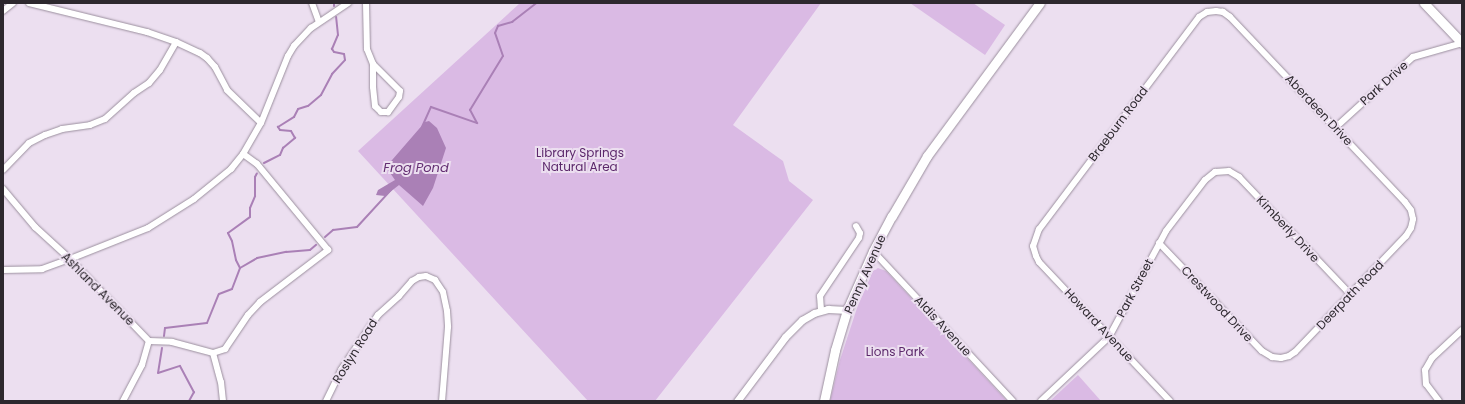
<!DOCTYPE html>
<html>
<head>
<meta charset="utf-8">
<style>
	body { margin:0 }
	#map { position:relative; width:1465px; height:404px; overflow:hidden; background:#ecdff0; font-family:Poppins,sans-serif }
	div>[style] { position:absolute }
	.green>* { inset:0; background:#dabae4 }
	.water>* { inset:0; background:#aa80b6 }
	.stream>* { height:2px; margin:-1px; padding:0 1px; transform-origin:1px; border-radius:1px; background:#aa80b6 }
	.roads { filter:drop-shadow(0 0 1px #9b8f9e) drop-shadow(0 0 1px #9b8f9e) }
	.minor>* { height:6px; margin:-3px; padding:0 3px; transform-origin:3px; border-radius:3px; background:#fff }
	.tertiary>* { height:7px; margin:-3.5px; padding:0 3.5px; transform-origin:3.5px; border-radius:3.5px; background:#fff }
	.primary>* { height:9px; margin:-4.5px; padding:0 4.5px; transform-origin:4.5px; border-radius:4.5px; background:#fff }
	span { translate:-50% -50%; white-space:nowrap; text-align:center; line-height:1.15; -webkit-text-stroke:4px #ecdff0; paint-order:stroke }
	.street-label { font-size:12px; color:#2d282e }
	.park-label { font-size:12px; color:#5c286b }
	.water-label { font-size:13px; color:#642f73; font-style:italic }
	.frame { position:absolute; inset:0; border:4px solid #2d282e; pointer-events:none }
</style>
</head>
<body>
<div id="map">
	<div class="green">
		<div style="clip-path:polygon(520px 3px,821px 3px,733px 125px,783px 161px,789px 181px,813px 200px,655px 401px,588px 401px,358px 151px)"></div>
		<div style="clip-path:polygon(910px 3px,973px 3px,1005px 25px,985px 55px)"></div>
		<div style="clip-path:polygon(878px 268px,886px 271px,1007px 401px,830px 401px,840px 360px,857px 308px,873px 271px)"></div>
		<div style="clip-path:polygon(1078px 375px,1101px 401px,1050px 401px)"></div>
	</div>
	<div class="water">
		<div style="clip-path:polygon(429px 121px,437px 128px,446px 148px,433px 188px,423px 206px,399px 185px,385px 196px,376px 195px,378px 190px,395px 180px,386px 167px,425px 122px)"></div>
	</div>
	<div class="stream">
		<div style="left:334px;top:3px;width:3px;rotate:90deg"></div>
		<div style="left:422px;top:127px;width:22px;rotate:-66deg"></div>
		<div style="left:431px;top:107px;width:49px;rotate:19.2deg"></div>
		<div style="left:477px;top:123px;width:15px;rotate:-118deg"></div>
		<div style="left:470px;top:110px;width:63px;rotate:-58.6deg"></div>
		<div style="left:503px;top:56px;width:24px;rotate:-109deg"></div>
		<div style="left:495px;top:33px;width:8px;rotate:-67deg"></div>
		<div style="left:498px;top:26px;width:15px;rotate:-16deg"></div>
		<div style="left:512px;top:22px;width:31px;rotate:-38deg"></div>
		<div style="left:264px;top:163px;width:18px;rotate:-27deg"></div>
		<div style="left:280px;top:155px;width:8px;rotate:-67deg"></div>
		<div style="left:283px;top:148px;width:16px;rotate:-40deg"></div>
		<div style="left:295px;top:138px;width:8px;rotate:-120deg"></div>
		<div style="left:291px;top:131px;width:11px;rotate:-175deg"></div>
		<div style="left:280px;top:130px;width:4px;rotate:-124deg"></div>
		<div style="left:278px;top:127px;width:19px;rotate:-32deg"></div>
		<div style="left:294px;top:117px;width:9px;rotate:-63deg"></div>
		<div style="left:298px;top:109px;width:10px;rotate:-17deg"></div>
		<div style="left:308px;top:106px;width:17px;rotate:-40deg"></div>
		<div style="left:321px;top:95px;width:24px;rotate:-62deg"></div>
		<div style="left:332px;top:74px;width:19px;rotate:-47deg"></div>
		<div style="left:345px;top:60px;width:6px;rotate:-99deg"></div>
		<div style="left:344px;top:54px;width:10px;rotate:-169deg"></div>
		<div style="left:334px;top:52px;width:4px;rotate:-124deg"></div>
		<div style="left:332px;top:49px;width:15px;rotate:-67deg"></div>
		<div style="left:338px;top:35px;width:18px;rotate:-96deg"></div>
		<div style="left:325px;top:237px;width:11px;rotate:-41deg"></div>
		<div style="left:333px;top:230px;width:24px;rotate:-7deg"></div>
		<div style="left:357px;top:227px;width:50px;rotate:-47.4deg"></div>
		<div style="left:240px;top:268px;width:9px;rotate:-117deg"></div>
		<div style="left:236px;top:260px;width:19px;rotate:-102deg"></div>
		<div style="left:232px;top:241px;width:9px;rotate:-117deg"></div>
		<div style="left:228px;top:233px;width:27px;rotate:-36deg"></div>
		<div style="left:250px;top:217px;width:9px;rotate:-90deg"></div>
		<div style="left:250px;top:208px;width:13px;rotate:-67deg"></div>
		<div style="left:255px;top:196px;width:19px;rotate:-90deg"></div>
		<div style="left:255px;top:177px;width:4px;rotate:-63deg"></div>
		<div style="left:164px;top:336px;width:8px;rotate:-83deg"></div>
		<div style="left:165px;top:328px;width:42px;rotate:-6.8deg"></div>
		<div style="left:207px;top:323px;width:31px;rotate:-68deg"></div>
		<div style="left:219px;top:294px;width:14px;rotate:-21deg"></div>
		<div style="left:232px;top:289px;width:22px;rotate:-69deg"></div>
		<div style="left:240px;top:268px;width:20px;rotate:-30deg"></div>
		<div style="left:257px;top:258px;width:30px;rotate:-12deg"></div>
		<div style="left:286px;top:252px;width:24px;rotate:-5deg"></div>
		<div style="left:310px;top:250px;width:8px;rotate:-40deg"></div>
		<div style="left:162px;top:348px;width:25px;rotate:99deg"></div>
		<div style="left:158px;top:373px;width:23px;rotate:-18deg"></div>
		<div style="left:180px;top:366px;width:30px;rotate:62deg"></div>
		<div style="left:194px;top:392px;width:10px;rotate:119deg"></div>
	</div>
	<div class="roads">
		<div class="minor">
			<div style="left:29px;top:3px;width:122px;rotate:13.8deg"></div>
			<div style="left:147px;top:32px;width:31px;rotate:19deg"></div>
			<div style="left:176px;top:42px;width:26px;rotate:25deg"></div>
			<div style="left:200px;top:53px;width:9px;rotate:36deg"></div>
			<div style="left:207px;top:58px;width:12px;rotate:48deg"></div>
			<div style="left:215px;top:67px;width:26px;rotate:62deg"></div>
			<div style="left:227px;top:90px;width:47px;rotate:44.1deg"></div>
			<div style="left:312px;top:3px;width:20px;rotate:70deg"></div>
			<div style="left:366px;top:3px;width:46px;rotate:88.8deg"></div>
			<div style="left:367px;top:49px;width:16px;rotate:68deg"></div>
			<div style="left:373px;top:64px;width:38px;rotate:45deg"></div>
			<div style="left:400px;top:91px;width:6px;rotate:99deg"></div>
			<div style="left:399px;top:97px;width:19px;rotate:126deg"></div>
			<div style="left:388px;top:112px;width:7px;rotate:180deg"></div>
			<div style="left:381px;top:112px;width:8px;rotate:-135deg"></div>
			<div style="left:375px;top:106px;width:19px;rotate:-96deg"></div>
			<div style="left:373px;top:87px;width:23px;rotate:-90deg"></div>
			<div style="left:3px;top:11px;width:13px;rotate:-39deg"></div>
			<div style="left:1336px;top:127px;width:104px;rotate:-42.3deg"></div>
			<div style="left:1413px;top:57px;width:51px;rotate:-15.9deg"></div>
			<div style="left:3px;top:170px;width:37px;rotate:-46deg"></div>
			<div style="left:29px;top:143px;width:18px;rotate:-27deg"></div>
			<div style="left:45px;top:135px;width:18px;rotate:-19deg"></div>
			<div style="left:62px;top:129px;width:28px;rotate:-8deg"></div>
			<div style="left:90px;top:125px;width:16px;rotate:-22deg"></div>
			<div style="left:105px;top:119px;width:39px;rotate:-42deg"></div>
			<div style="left:134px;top:93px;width:18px;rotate:-34deg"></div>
			<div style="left:149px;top:83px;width:17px;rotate:-50deg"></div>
			<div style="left:160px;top:70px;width:32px;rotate:-60deg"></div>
			<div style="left:3px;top:189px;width:50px;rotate:49.9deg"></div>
			<div style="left:35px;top:227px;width:47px;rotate:42.4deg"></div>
			<div style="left:70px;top:259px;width:114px;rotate:46.1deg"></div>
			<div style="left:1159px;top:243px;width:149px;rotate:46.4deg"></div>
			<div style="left:1262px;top:351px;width:12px;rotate:31deg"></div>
			<div style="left:1272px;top:357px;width:9px;rotate:6deg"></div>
			<div style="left:1281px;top:358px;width:8px;rotate:-14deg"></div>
			<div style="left:1289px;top:356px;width:7px;rotate:-34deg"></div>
			<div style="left:1295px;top:352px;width:161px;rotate:-46.3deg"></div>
			<div style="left:1406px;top:236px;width:9px;rotate:-58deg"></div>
			<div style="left:1411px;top:228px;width:9px;rotate:-77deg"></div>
			<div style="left:1413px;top:219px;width:9px;rotate:-103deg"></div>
			<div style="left:1411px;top:210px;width:10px;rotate:-127deg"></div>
			<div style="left:1405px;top:202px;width:255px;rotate:-133.4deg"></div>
			<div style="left:1230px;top:17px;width:9px;rotate:-144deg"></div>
			<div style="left:1223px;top:12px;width:7px;rotate:-172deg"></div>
			<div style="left:1216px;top:11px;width:9px;rotate:174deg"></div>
			<div style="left:1207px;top:12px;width:9px;rotate:148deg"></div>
			<div style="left:1199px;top:17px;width:266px;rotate:127deg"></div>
			<div style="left:1039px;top:229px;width:18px;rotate:109deg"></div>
			<div style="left:1033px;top:246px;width:10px;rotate:73deg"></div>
			<div style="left:1036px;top:256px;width:7px;rotate:63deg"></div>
			<div style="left:1039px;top:262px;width:191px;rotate:46.7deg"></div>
			<div style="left:873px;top:251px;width:205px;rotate:47deg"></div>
			<div style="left:3px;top:270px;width:39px;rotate:-1deg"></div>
			<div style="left:42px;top:269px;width:30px;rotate:-20deg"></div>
			<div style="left:70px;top:259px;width:84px;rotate:-21.7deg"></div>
			<div style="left:148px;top:228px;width:54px;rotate:-32.2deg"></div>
			<div style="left:194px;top:199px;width:48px;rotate:-39deg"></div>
			<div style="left:231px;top:169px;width:19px;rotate:-51deg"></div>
			<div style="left:243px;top:154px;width:36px;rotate:-60deg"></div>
			<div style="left:261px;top:123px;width:72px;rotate:-68.1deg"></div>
			<div style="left:288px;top:56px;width:12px;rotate:-59deg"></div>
			<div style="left:294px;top:46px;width:25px;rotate:-47deg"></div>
			<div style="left:311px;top:28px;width:45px;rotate:-34deg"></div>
			<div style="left:821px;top:310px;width:14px;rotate:-94deg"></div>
			<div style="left:820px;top:296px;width:70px;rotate:-56.1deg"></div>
			<div style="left:859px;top:238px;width:5px;rotate:-79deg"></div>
			<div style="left:860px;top:233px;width:8px;rotate:-120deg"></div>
			<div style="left:149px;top:341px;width:23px;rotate:2deg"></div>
			<div style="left:172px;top:342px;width:42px;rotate:15deg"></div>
			<div style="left:213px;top:353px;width:13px;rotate:-18deg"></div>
			<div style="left:225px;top:349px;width:41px;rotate:-55.9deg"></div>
			<div style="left:248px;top:315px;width:18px;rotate:-47deg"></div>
			<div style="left:260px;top:302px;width:86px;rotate:-37.4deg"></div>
			<div style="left:328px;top:250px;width:112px;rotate:-129.5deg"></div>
			<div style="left:257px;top:164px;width:17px;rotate:-144deg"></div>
			<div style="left:213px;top:353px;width:30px;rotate:75deg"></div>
			<div style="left:221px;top:382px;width:19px;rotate:84deg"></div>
			<div style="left:123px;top:401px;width:41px;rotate:-62.2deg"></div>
			<div style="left:142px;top:365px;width:25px;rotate:-74deg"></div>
			<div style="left:326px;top:401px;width:34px;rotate:-64deg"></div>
			<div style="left:341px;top:370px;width:66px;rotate:-56.1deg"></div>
			<div style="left:378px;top:315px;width:28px;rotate:-42deg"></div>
			<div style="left:399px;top:296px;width:20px;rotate:-49deg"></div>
			<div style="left:412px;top:281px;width:8px;rotate:-30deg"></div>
			<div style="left:419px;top:277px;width:7px;rotate:-8deg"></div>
			<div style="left:426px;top:276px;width:10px;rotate:24deg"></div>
			<div style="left:435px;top:280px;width:14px;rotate:56deg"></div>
			<div style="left:443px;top:292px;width:19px;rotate:78deg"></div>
			<div style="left:447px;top:311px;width:16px;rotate:86deg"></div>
			<div style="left:448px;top:327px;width:74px;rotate:94.6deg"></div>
			<div style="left:1041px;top:401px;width:93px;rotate:-43.3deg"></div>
			<div style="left:1109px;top:337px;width:120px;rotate:-61.7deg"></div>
			<div style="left:1166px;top:231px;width:64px;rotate:-52.6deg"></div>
			<div style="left:1205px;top:180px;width:13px;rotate:-39deg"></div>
			<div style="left:1215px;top:172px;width:14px;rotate:-4deg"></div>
			<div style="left:1229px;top:171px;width:12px;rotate:31deg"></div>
			<div style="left:1239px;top:177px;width:161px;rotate:46.5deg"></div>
			<div style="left:1439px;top:401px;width:21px;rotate:-127deg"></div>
			<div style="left:1426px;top:384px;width:14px;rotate:-94deg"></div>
			<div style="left:1425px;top:370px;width:14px;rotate:-60deg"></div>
			<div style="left:1432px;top:358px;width:41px;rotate:-43deg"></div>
		</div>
		<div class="tertiary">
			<div style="left:737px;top:401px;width:80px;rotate:-53.1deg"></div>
			<div style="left:785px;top:337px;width:24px;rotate:-45deg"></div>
			<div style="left:802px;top:320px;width:14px;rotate:-30deg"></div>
			<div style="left:814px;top:313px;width:15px;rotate:-16deg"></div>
			<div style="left:828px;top:309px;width:19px;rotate:3deg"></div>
		</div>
		<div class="primary">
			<div style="left:1424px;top:3px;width:55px;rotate:46.5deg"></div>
			<div style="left:824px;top:401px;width:52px;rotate:-77.8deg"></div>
			<div style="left:835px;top:350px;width:42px;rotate:-73.3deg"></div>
			<div style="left:847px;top:310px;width:64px;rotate:-66.2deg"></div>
			<div style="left:873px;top:251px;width:40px;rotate:-62deg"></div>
			<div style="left:892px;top:216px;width:69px;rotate:-59.7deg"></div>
			<div style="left:927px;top:156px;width:190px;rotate:-53.6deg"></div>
		</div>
	</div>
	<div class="street-label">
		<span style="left:1384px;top:83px;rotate:-42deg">Park Drive</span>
		<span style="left:1319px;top:110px;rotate:47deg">Aberdeen Drive</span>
		<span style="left:1118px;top:124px;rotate:-53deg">Braeburn Road</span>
		<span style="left:1288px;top:229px;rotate:47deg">Kimberly Drive</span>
		<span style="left:865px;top:274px;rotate:-66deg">Penny Avenue</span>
		<span style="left:1135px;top:288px;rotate:-62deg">Park Street</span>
		<span style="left:98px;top:289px;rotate:45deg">Ashland Avenue</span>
		<span style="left:1350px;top:295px;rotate:-46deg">Deerpath Road</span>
		<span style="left:1217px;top:304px;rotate:47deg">Crestwood Drive</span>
		<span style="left:1099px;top:325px;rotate:47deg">Howard Avenue</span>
		<span style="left:943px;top:326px;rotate:47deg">Aldis Avenue</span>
		<span style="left:355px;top:351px;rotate:-58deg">Roslyn Road</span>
	</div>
	<div class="park-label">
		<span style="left:580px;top:160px">Library Springs<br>Natural Area</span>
		<span style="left:895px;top:352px">Lions Park</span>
	</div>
	<div class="water-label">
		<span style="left:416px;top:168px">Frog Pond</span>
	</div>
	<div class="frame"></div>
</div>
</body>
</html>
